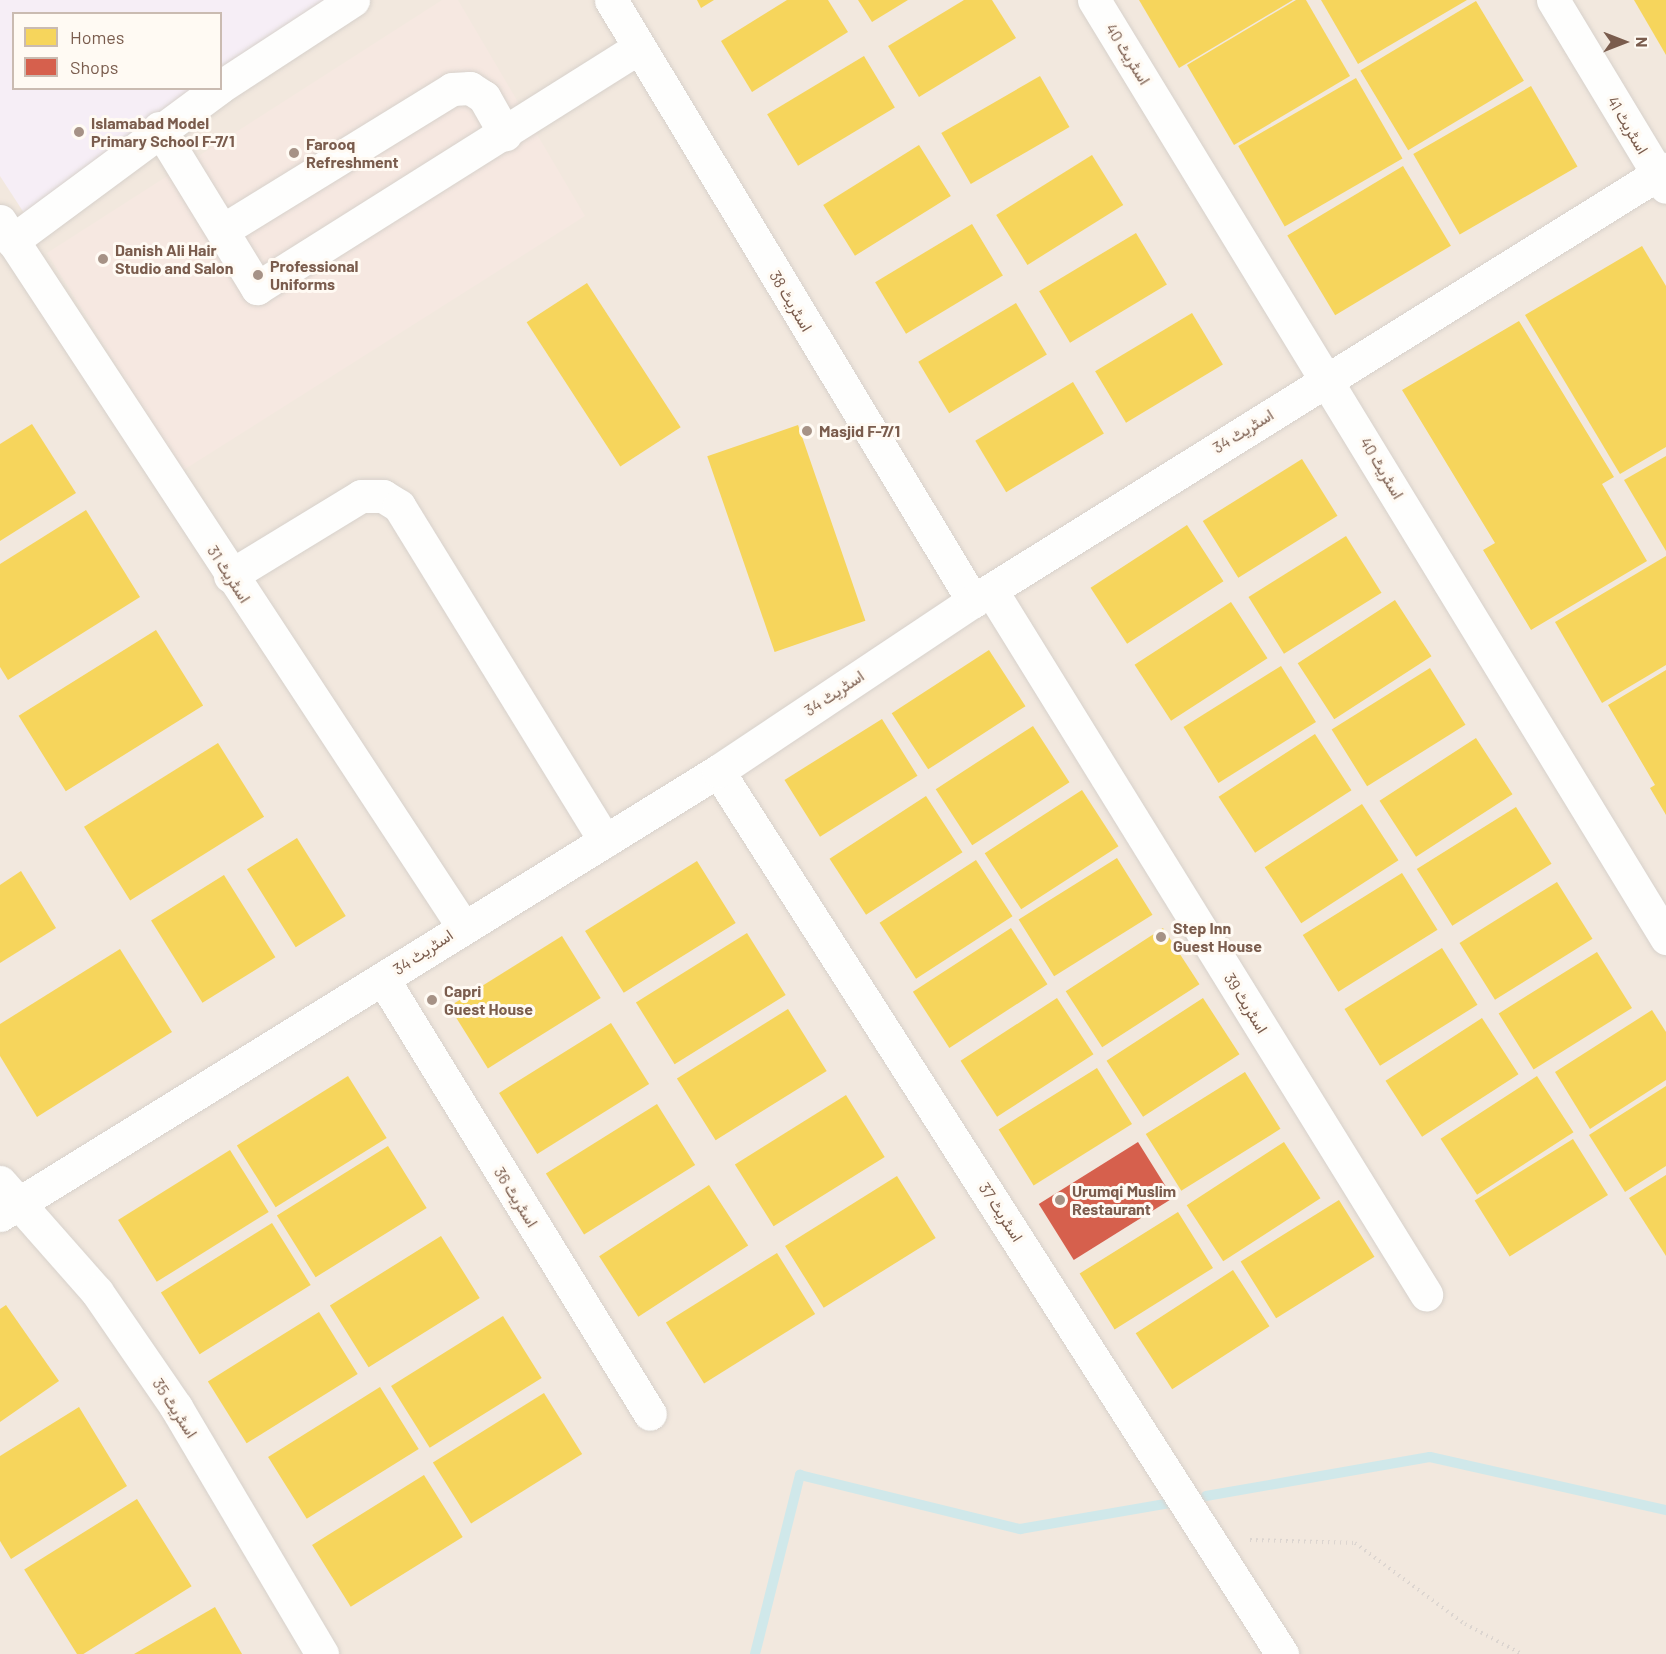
<!DOCTYPE html>
<html>
<head>
<meta charset="utf-8">
<style>
	body { margin:0 }
	#map { position:relative; width:1666px; height:1654px; overflow:hidden; background:#f9f5f0; font-family:Barlow,Vazirmatn,sans-serif }
	div>[style] { position:absolute }
	.residential>* { inset:0; background:#f2e8de }
	.commercial>* { inset:0; background:#f6e8e1 }
	.education>* { inset:0; background:#f6eef6 }
	.homes>* { inset:0; background:#f6d55c; transform-origin:0 0 }
	.shops>* { inset:0; background:#d6604d; transform-origin:0 0 }
	.stream>* { height:10px; margin:-5px; padding:0 5px; transform-origin:5px; border-radius:5px; background:#d0e8ea }
	.path>* { height:4px; margin-top:-2px; transform-origin:0; background:repeating-linear-gradient(90deg,#dcd5d0 0 1.5px,transparent 0 6px) }
	.roads { filter:drop-shadow(0 0 2px #d7d1cb) drop-shadow(0 0 2px #d7d1cb) }
	.minor>* { height:33px; margin:-16.5px; padding:0 16.5px; transform-origin:16.5px; border-radius:16.5px; background:#fefefd }
	.dots>* { width:16px; height:16px; translate:-50% -50%; box-sizing:border-box; border:3px solid #fffaf3; border-radius:50% }
	span { translate:-50% -50%; white-space:nowrap; text-align:center; line-height:1.15; -webkit-text-stroke:6px #fffaf3; paint-order:stroke }
	.street-label { font-size:16px; color:#7a5c4d }
	.poi-label { font-size:16px; color:#7a5c4d; font-weight:700 }
	.left { translate:0 -50%; text-align:left }
	.legend { position:absolute; left:12px; top:12px; width:210px; height:78px; box-sizing:border-box; background:#fffaf3; border:2px solid #cabbb1; margin:0; padding:8px 10px; list-style:none; font-size:18px; color:#7a5c4d }
	.legend li { display:flex; align-items:center; gap:12px; height:30px }
	.legend b { width:30px; border:2px solid #cabbb1 }
	.north { position:absolute; left:1594px; top:12px; width:60px; height:60px; -webkit-text-stroke:4px #fffaf3; paint-order:stroke; rotate:90deg; font-size:16px; font-weight:700; line-height:24px; text-align:center; color:#7a5c4d }
	.north::after { content:''; display:block; margin:auto; width:21px; height:27px; background:#7a5c4d; clip-path:polygon(50% 0,100% 100%,50% 72%,0 100%) }
</style>
</head>
<body>
<div id="map">
	<div class="residential">
		<div style="clip-path:polygon(evenodd,0 0,1666px 0,1666px 1654px,0 1654px,0 0,14px 14px,220px 14px,220px 88px,14px 88px,14px 14px)"></div>
	</div>
	<div class="commercial">
		<div style="clip-path:polygon(442px 0,458px 0,585px 216px,182px 471px,47px 253px)"></div>
	</div>
	<div class="education">
		<div style="clip-path:polygon(evenodd,0 0,369px 0,26px 216px,0 176px,0 0,14px 14px,220px 14px,220px 88px,14px 88px,14px 14px)"></div>
	</div>
	<div class="homes">
		<div style="clip-path:polygon(697px 0,714px 0,701px 8px)"></div>
		<div style="clip-path:polygon(787px 0,828px 0,848px 32px,752px 92px,721px 41px)"></div>
		<div style="clip-path:polygon(858px 0,908px 0,872px 22px)"></div>
		<div style="clip-path:polygon(964px 0,992px 0,1016px 38px,919px 97px,888px 46px)"></div>
		<div style="clip-path:polygon(1139px 0,1293px 0,1179px 68px)"></div>
		<div style="clip-path:polygon(1296px 0,1306px 0,1350px 76px,1234px 145px,1187px 65px)"></div>
		<div style="clip-path:polygon(1321px 0,1467px 0,1358px 64px)"></div>
		<div style="clip-path:polygon(1634px 0,1666px 0,1666px 55px)"></div>
		<div style="left:1476px;top:1px;width:93px;height:135px;rotate:59deg"></div>
		<div style="left:864px;top:56px;width:60px;height:113px;rotate:59deg"></div>
		<div style="left:1040px;top:76px;width:59px;height:114px;rotate:60deg"></div>
		<div style="left:1356px;top:78px;width:93px;height:136px;rotate:60deg"></div>
		<div style="left:1531px;top:86px;width:93px;height:136px;rotate:60deg"></div>
		<div style="left:919px;top:145px;width:60px;height:113px;rotate:58deg"></div>
		<div style="left:1092px;top:155px;width:59px;height:113px;rotate:58deg"></div>
		<div style="left:1403px;top:166px;width:93px;height:135px;rotate:59deg"></div>
		<div style="left:972px;top:224px;width:60px;height:113px;rotate:59deg"></div>
		<div style="left:1136px;top:233px;width:60px;height:113px;rotate:59deg"></div>
		<div style="clip-path:polygon(1642px 246px,1666px 286px,1666px 447px,1620px 474px,1525px 315px)"></div>
		<div style="left:587px;top:283px;width:172px;height:72px;rotate:57deg"></div>
		<div style="left:1016px;top:303px;width:60px;height:114px;rotate:59deg"></div>
		<div style="left:1192px;top:313px;width:60px;height:113px;rotate:59deg"></div>
		<div style="clip-path:polygon(1519px 321px,1614px 477px,1602px 484px,1647px 561px,1531px 630px,1483px 550px,1495px 543px,1402px 390px)"></div>
		<div style="left:1073px;top:382px;width:60px;height:114px;rotate:59deg"></div>
		<div style="clip-path:polygon(32px 424px,76px 493px,0 541px,0 444px)"></div>
		<div style="left:798px;top:425px;width:207px;height:96px;rotate:71deg"></div>
		<div style="clip-path:polygon(1666px 456px,1666px 551px,1624px 480px)"></div>
		<div style="left:1302px;top:459px;width:67px;height:117px;rotate:58deg"></div>
		<div style="clip-path:polygon(86px 510px,140px 597px,8px 680px,0 667px,0 564px)"></div>
		<div style="left:1187px;top:525px;width:67px;height:115px;rotate:57deg"></div>
		<div style="left:1346px;top:536px;width:67px;height:115px;rotate:58deg"></div>
		<div style="clip-path:polygon(1666px 556px,1666px 665px,1602px 703px,1555px 622px)"></div>
		<div style="left:1395px;top:600px;width:67px;height:116px;rotate:57deg"></div>
		<div style="left:1231px;top:602px;width:67px;height:115px;rotate:57deg"></div>
		<div style="left:156px;top:630px;width:89px;height:162px;rotate:58deg"></div>
		<div style="left:989px;top:650px;width:67px;height:116px;rotate:57deg"></div>
		<div style="left:1281px;top:666px;width:66px;height:115px;rotate:58deg"></div>
		<div style="left:1430px;top:668px;width:67px;height:116px;rotate:58deg"></div>
		<div style="clip-path:polygon(1666px 670px,1666px 815px,1650px 788px,1655px 785px,1608px 705px)"></div>
		<div style="left:882px;top:719px;width:67px;height:115px;rotate:58deg"></div>
		<div style="left:1033px;top:726px;width:67px;height:116px;rotate:57deg"></div>
		<div style="left:1315px;top:734px;width:67px;height:115px;rotate:57deg"></div>
		<div style="left:1476px;top:738px;width:67px;height:115px;rotate:57deg"></div>
		<div style="left:218px;top:743px;width:87px;height:158px;rotate:58deg"></div>
		<div style="left:1082px;top:790px;width:67px;height:116px;rotate:57deg"></div>
		<div style="left:926px;top:796px;width:67px;height:115px;rotate:57deg"></div>
		<div style="left:1362px;top:804px;width:67px;height:116px;rotate:57deg"></div>
		<div style="left:1516px;top:807px;width:67px;height:117px;rotate:58deg"></div>
		<div style="left:297px;top:838px;width:92px;height:59px;rotate:58deg"></div>
		<div style="left:1117px;top:858px;width:67px;height:116px;rotate:58deg"></div>
		<div style="left:976px;top:860px;width:67px;height:115px;rotate:57deg"></div>
		<div style="left:697px;top:861px;width:73px;height:132px;rotate:58deg"></div>
		<div style="clip-path:polygon(21px 871px,56px 928px,0 963px,0 885px)"></div>
		<div style="left:1402px;top:873px;width:67px;height:117px;rotate:58deg"></div>
		<div style="left:224px;top:875px;width:97px;height:86px;rotate:58deg"></div>
		<div style="left:1557px;top:882px;width:67px;height:115px;rotate:58deg"></div>
		<div style="left:1011px;top:928px;width:67px;height:117px;rotate:57deg"></div>
		<div style="left:1163px;top:928px;width:67px;height:116px;rotate:57deg"></div>
		<div style="left:747px;top:933px;width:73px;height:131px;rotate:58deg"></div>
		<div style="left:562px;top:936px;width:73px;height:133px;rotate:58deg"></div>
		<div style="left:1442px;top:948px;width:67px;height:115px;rotate:58deg"></div>
		<div style="clip-path:polygon(120px 949px,172px 1032px,37px 1117px,0 1056px,0 1024px)"></div>
		<div style="left:1597px;top:952px;width:66px;height:116px;rotate:58deg"></div>
		<div style="left:1057px;top:998px;width:67px;height:115px;rotate:57deg"></div>
		<div style="left:1203px;top:998px;width:67px;height:115px;rotate:57deg"></div>
		<div style="left:788px;top:1009px;width:73px;height:131px;rotate:58deg"></div>
		<div style="clip-path:polygon(1652px 1010px,1666px 1032px,1666px 1080px,1590px 1129px,1555px 1072px)"></div>
		<div style="left:1482px;top:1018px;width:67px;height:115px;rotate:57deg"></div>
		<div style="left:611px;top:1023px;width:72px;height:132px;rotate:58deg"></div>
		<div style="left:1097px;top:1068px;width:66px;height:116px;rotate:58deg"></div>
		<div style="left:1245px;top:1072px;width:67px;height:117px;rotate:58deg"></div>
		<div style="left:348px;top:1076px;width:73px;height:131px;rotate:58deg"></div>
		<div style="left:1537px;top:1076px;width:67px;height:115px;rotate:57deg"></div>
		<div style="clip-path:polygon(1666px 1086px,1666px 1166px,1625px 1192px,1589px 1135px)"></div>
		<div style="left:846px;top:1095px;width:73px;height:131px;rotate:58deg"></div>
		<div style="left:657px;top:1104px;width:72px;height:131px;rotate:58deg"></div>
		<div style="left:1573px;top:1139px;width:66px;height:116px;rotate:58deg"></div>
		<div style="left:1284px;top:1142px;width:67px;height:116px;rotate:57deg"></div>
		<div style="left:388px;top:1146px;width:73px;height:131px;rotate:58deg"></div>
		<div style="left:230px;top:1150px;width:73px;height:132px;rotate:58deg"></div>
		<div style="clip-path:polygon(1666px 1175px,1666px 1256px,1629px 1198px)"></div>
		<div style="left:897px;top:1176px;width:73px;height:132px;rotate:58deg"></div>
		<div style="left:709px;top:1185px;width:72px;height:131px;rotate:57deg"></div>
		<div style="left:1339px;top:1200px;width:67px;height:116px;rotate:58deg"></div>
		<div style="left:1178px;top:1212px;width:66px;height:116px;rotate:58deg"></div>
		<div style="left:272px;top:1223px;width:73px;height:131px;rotate:58deg"></div>
		<div style="left:441px;top:1236px;width:73px;height:131px;rotate:58deg"></div>
		<div style="left:777px;top:1253px;width:72px;height:131px;rotate:58deg"></div>
		<div style="left:1233px;top:1270px;width:67px;height:116px;rotate:57deg"></div>
		<div style="clip-path:polygon(6px 1305px,59px 1381px,0 1422px,0 1309px)"></div>
		<div style="left:319px;top:1312px;width:73px;height:131px;rotate:58deg"></div>
		<div style="left:503px;top:1316px;width:73px;height:132px;rotate:58deg"></div>
		<div style="left:380px;top:1387px;width:73px;height:132px;rotate:58deg"></div>
		<div style="left:544px;top:1393px;width:72px;height:131px;rotate:58deg"></div>
		<div style="clip-path:polygon(79px 1407px,127px 1486px,11px 1559px,0 1541px,0 1456px)"></div>
		<div style="left:424px;top:1475px;width:73px;height:132px;rotate:58deg"></div>
		<div style="left:137px;top:1499px;width:103px;height:133px;rotate:58deg"></div>
		<div style="clip-path:polygon(215px 1607px,242px 1654px,134px 1654px)"></div>
	</div>
	<div class="shops">
		<div style="left:1138px;top:1142px;width:66px;height:117px;rotate:58deg"></div>
	</div>
	<div class="stream">
		<div style="left:1206px;top:1496px;width:227px;rotate:-9.9deg"></div>
		<div style="left:1430px;top:1457px;width:242px;rotate:12.7deg"></div>
		<div style="left:755px;top:1654px;width:185px;rotate:-75.9deg"></div>
		<div style="left:800px;top:1475px;width:227px;rotate:13.8deg"></div>
		<div style="left:1020px;top:1529px;width:152px;rotate:-9.8deg"></div>
	</div>
	<div class="path">
		<div style="left:1250px;top:1540px;width:105px;rotate:1.6deg"></div>
		<div style="left:1355px;top:1543px;width:137px;rotate:36.4deg"></div>
		<div style="left:1465px;top:1624px;width:64px;rotate:27.8deg"></div>
	</div>
	<div class="roads">
		<div class="minor">
			<div style="left:611px;top:0;width:702px;rotate:58.94deg"></div>
			<div style="left:1094px;top:0;width:1099px;rotate:58.62deg"></div>
			<div style="left:1553px;top:0;width:218px;rotate:58.9deg"></div>
			<div style="left:220px;top:87px;width:159px;rotate:-33.2deg"></div>
			<div style="left:159px;top:128px;width:188px;rotate:58.5deg"></div>
			<div style="left:257px;top:288px;width:450px;rotate:-32.2deg"></div>
			<div style="left:0;top:221px;width:842px;rotate:56.73deg"></div>
			<div style="left:223px;top:230px;width:269px;rotate:-31.6deg"></div>
			<div style="left:452px;top:89px;width:18px;rotate:-3deg"></div>
			<div style="left:470px;top:88px;width:17px;rotate:33deg"></div>
			<div style="left:484px;top:97px;width:43px;rotate:60.4deg"></div>
			<div style="left:12px;top:241px;width:257px;rotate:-36.5deg"></div>
			<div style="left:230px;top:576px;width:153px;rotate:-31.4deg"></div>
			<div style="left:361px;top:496px;width:22px"></div>
			<div style="left:383px;top:496px;width:19px;rotate:32deg"></div>
			<div style="left:399px;top:506px;width:393px;rotate:58.4deg"></div>
			<div style="left:991px;top:590px;width:828px;rotate:58.29deg"></div>
			<div style="left:718px;top:771px;width:1048px;rotate:57.43deg"></div>
			<div style="left:383px;top:979px;width:510px;rotate:58.46deg"></div>
			<div style="left:0;top:1182px;width:147px;rotate:48.6deg"></div>
			<div style="left:97px;top:1292px;width:140px;rotate:55.5deg"></div>
			<div style="left:176px;top:1407px;width:287px;rotate:59.4deg"></div>
			<div style="left:0;top:1215px;width:844px;rotate:-31.73deg"></div>
			<div style="left:718px;top:771px;width:306px;rotate:-33.7deg"></div>
			<div style="left:973px;top:601px;width:817px;rotate:-31.94deg"></div>
		</div>
	</div>
	<div class="dots">
		<div style="left:79px;top:132px;background:#a69286"></div>
		<div style="left:294px;top:153px;background:#a69286"></div>
		<div style="left:103px;top:259px;background:#a69286"></div>
		<div style="left:258px;top:275px;background:#a69286"></div>
		<div style="left:807px;top:431px;background:#a69286"></div>
		<div style="left:1161px;top:937px;background:#a69286"></div>
		<div style="left:432px;top:1000px;background:#a69286"></div>
		<div style="left:1060px;top:1200px;background:#a69286"></div>
	</div>
	<div class="street-label">
		<span style="left:1128px;top:54px;rotate:58deg">اسٹریٹ 40</span>
		<span style="left:1628px;top:125px;rotate:59deg">اسٹریٹ 41</span>
		<span style="left:791px;top:301px;rotate:59deg">اسٹریٹ 38</span>
		<span style="left:1243px;top:431px;rotate:-32deg">اسٹریٹ 34</span>
		<span style="left:1382px;top:468px;rotate:59deg">اسٹریٹ 40</span>
		<span style="left:229px;top:574px;rotate:57deg">اسٹریٹ 31</span>
		<span style="left:834px;top:693px;rotate:-34deg">اسٹریٹ 34</span>
		<span style="left:423px;top:952px;rotate:-34deg">اسٹریٹ 34</span>
		<span style="left:1246px;top:1003px;rotate:58deg">اسٹریٹ 39</span>
		<span style="left:516px;top:1197px;rotate:58deg">اسٹریٹ 36</span>
		<span style="left:1001px;top:1212px;rotate:57deg">اسٹریٹ 37</span>
		<span style="left:175px;top:1408px;rotate:57deg">اسٹریٹ 35</span>
	</div>
	<div class="poi-label">
		<span class="left" style="left:91px;top:132px">Islamabad Model<br>Primary School F-7/1</span>
		<span class="left" style="left:306px;top:153px">Farooq<br>Refreshment</span>
		<span class="left" style="left:115px;top:259px">Danish Ali Hair<br>Studio and Salon</span>
		<span class="left" style="left:270px;top:275px">Professional<br>Uniforms</span>
		<span class="left" style="left:819px;top:431px">Masjid F-7/1</span>
		<span class="left" style="left:1173px;top:937px">Step Inn<br>Guest House</span>
		<span class="left" style="left:444px;top:1000px">Capri<br>Guest House</span>
		<span class="left" style="left:1072px;top:1200px">Urumqi Muslim<br>Restaurant</span>
	</div>
	<ul class="legend">
	<li><b style="height:16px;background:#f6d55c"></b>Homes</li>
	<li><b style="height:16px;background:#d6604d"></b>Shops</li>
	</ul>
	<div class="north">N</div>
</div>
</body>
</html>
